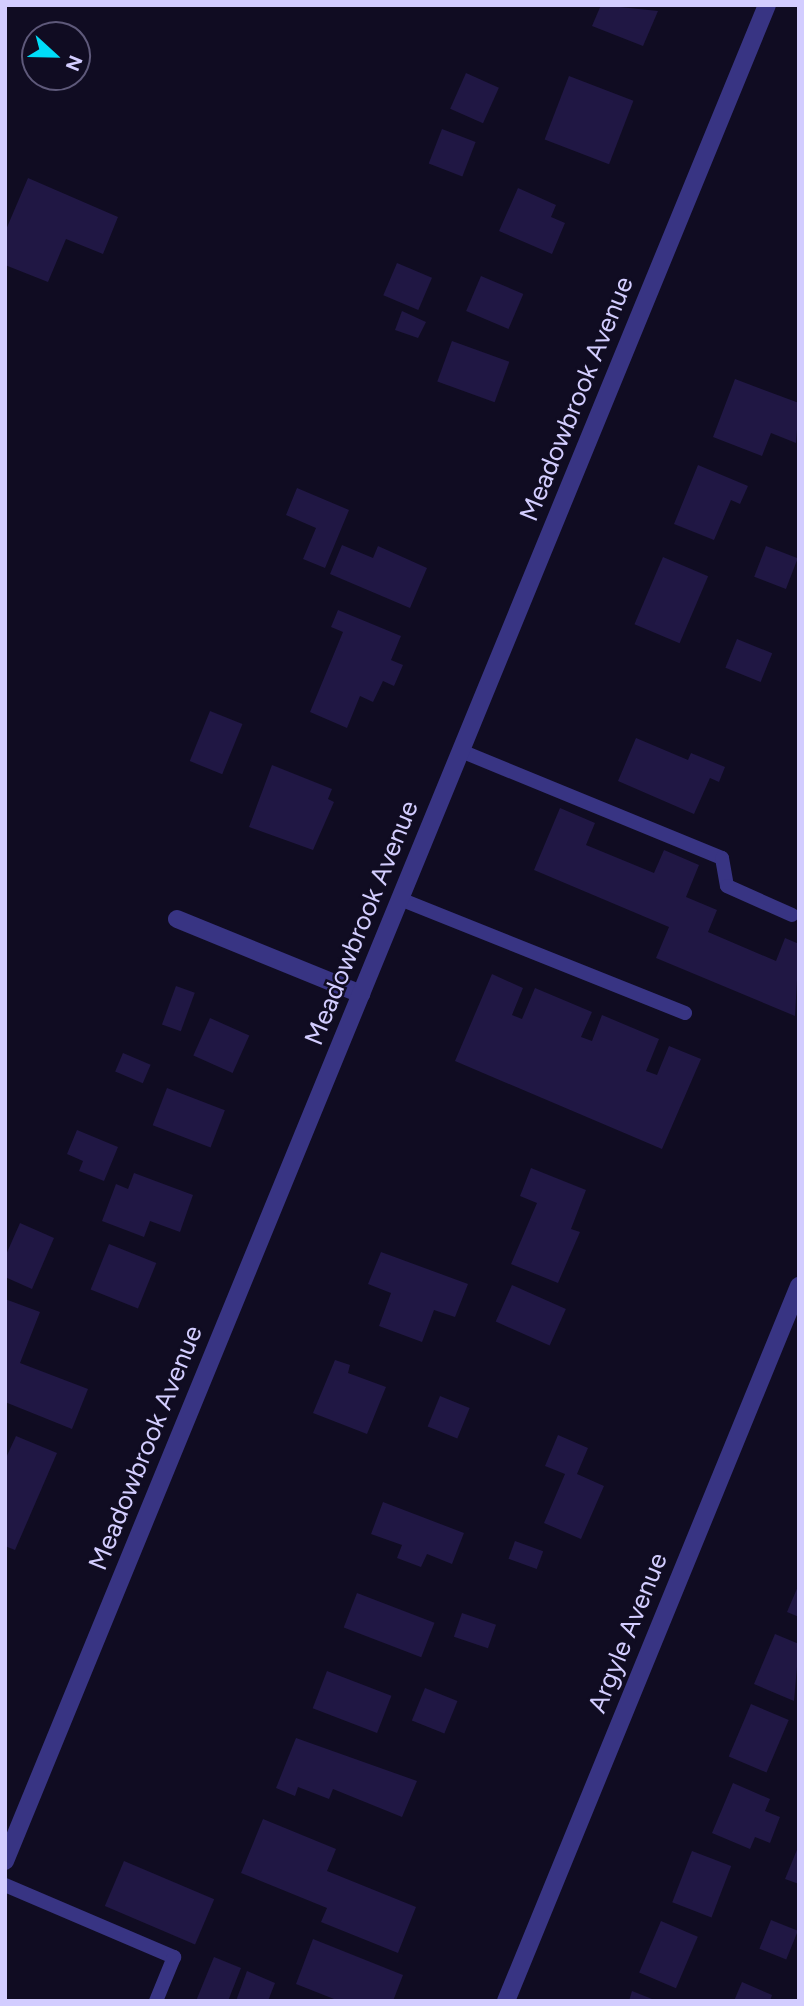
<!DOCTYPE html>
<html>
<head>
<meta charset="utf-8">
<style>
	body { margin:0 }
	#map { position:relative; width:804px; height:2006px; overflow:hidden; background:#100c22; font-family:Figtree,sans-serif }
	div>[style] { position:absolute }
	.building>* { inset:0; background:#201744; transform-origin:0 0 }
	.lane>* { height:14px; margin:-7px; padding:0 7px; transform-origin:7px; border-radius:7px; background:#383483 }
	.street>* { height:18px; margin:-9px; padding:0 9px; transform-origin:9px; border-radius:9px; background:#383483 }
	span { translate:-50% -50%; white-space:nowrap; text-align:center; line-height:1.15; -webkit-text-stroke:5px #100c22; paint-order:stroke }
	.street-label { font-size:26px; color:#d3cdff }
	.frame { position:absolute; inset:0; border:7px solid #d3cdff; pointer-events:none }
	.north { position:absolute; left:21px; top:21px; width:70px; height:70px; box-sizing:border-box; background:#100c22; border:2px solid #5e597a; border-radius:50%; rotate:112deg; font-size:19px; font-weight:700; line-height:28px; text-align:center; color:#d3cdff }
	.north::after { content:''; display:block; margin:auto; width:24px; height:32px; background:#00ddf8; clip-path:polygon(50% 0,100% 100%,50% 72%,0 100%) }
</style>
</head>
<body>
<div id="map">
	<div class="building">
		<div style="clip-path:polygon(601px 5px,658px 11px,643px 46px,592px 26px)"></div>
		<div style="left:466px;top:73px;width:36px;height:39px;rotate:24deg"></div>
		<div style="left:569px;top:76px;width:69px;height:68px;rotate:21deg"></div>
		<div style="left:442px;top:129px;width:36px;height:37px;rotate:21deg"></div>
		<div style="clip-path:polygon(28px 178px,118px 217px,103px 254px,66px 239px,48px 282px,5px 265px,5px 232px)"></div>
		<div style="clip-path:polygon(518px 188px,556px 205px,551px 217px,565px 223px,552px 254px,499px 231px)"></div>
		<div style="left:397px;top:263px;width:38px;height:35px;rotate:23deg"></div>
		<div style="left:481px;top:276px;width:46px;height:38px;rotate:23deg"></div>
		<div style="clip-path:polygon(402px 311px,426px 322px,418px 338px,395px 330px)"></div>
		<div style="left:452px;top:341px;width:61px;height:43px;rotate:20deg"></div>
		<div style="clip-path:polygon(735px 379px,799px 403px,796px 443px,771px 433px,762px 456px,713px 437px)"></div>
		<div style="clip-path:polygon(698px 465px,748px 486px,740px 504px,731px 500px,714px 540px,674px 524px)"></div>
		<div style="clip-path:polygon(297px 488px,349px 510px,325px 568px,303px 559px,316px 528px,286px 515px)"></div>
		<div style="clip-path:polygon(342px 545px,373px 558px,378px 546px,427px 568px,410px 608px,330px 574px)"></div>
		<div style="left:766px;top:546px;width:34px;height:33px;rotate:21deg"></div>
		<div style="left:663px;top:557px;width:49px;height:73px;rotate:23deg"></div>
		<div style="clip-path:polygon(338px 610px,401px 636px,391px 660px,403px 665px,394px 686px,383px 681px,373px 702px,360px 696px,347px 728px,310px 712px,343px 632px,331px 627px)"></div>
		<div style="left:737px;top:639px;width:38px;height:31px;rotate:22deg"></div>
		<div style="left:210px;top:711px;width:35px;height:54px;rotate:22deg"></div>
		<div style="clip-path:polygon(636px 738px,688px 760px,691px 753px,725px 767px,719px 782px,710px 778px,694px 814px,618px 781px)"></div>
		<div style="clip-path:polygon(272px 765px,332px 789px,328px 799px,334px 802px,313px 850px,249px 827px)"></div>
		<div style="clip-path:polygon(560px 808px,595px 823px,586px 845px,654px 873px,664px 850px,699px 865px,686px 897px,717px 910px,708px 932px,776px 961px,785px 938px,799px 944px,795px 1016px,656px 958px,669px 927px,534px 870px)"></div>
		<div style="clip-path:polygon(492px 974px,523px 988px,512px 1015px,522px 1019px,535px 988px,592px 1012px,581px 1037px,592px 1041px,602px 1015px,659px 1039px,646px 1071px,657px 1075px,669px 1046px,701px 1059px,662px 1149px,455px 1061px)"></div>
		<div style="left:176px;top:986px;width:20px;height:41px;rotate:20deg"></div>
		<div style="left:210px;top:1018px;width:43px;height:41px;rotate:24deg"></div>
		<div style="left:123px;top:1053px;width:30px;height:20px;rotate:23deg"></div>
		<div style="left:167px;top:1088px;width:62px;height:40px;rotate:21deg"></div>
		<div style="clip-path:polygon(77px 1130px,118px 1147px,104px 1181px,79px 1171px,83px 1161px,67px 1154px)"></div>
		<div style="clip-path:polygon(531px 1168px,586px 1190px,571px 1229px,580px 1232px,558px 1283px,511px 1264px,537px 1203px,520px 1196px)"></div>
		<div style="clip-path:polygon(134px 1173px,193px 1195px,180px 1232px,150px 1221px,144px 1237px,102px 1221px,116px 1184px,128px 1189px)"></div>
		<div style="clip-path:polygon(20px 1223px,54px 1238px,32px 1289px,5px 1277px,5px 1257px)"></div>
		<div style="left:109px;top:1244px;width:51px;height:49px;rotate:22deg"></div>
		<div style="clip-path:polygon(381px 1252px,468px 1284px,455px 1317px,434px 1310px,422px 1342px,379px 1326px,391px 1293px,368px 1284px)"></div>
		<div style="left:512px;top:1285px;width:59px;height:40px;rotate:24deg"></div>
		<div style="clip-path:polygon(5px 1299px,40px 1312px,20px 1363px,88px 1389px,72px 1429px,5px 1402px)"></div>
		<div style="clip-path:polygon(335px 1360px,350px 1365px,348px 1373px,386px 1387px,367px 1434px,313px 1413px)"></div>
		<div style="left:440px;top:1396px;width:32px;height:33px;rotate:22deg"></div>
		<div style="clip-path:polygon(558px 1435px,588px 1448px,577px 1474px,604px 1486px,581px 1539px,544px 1523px,565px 1474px,545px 1466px)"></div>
		<div style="clip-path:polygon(16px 1436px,57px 1453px,15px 1550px,5px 1546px,5px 1460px)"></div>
		<div style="clip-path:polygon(383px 1502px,464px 1533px,452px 1564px,427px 1554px,421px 1567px,397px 1558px,402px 1545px,371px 1534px)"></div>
		<div style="left:515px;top:1541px;width:30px;height:19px;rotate:20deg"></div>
		<div style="clip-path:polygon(799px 1584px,799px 1617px,787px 1612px)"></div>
		<div style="left:357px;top:1593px;width:83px;height:37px;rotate:21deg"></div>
		<div style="left:462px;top:1613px;width:36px;height:25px;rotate:19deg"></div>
		<div style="clip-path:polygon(775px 1634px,799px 1644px,794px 1701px,754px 1684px)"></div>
		<div style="left:327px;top:1671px;width:69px;height:40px;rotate:21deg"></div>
		<div style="left:425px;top:1688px;width:35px;height:35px;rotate:22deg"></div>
		<div style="left:751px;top:1704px;width:41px;height:57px;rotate:23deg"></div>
		<div style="clip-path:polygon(296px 1738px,417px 1781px,402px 1817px,333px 1789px,329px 1799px,298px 1787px,295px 1796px,276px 1788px)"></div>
		<div style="clip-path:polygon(733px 1783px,770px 1799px,765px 1811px,780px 1817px,770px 1843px,755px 1837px,750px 1849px,712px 1833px)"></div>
		<div style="clip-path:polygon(263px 1819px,336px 1849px,327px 1871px,416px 1907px,398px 1953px,321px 1922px,327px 1908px,241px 1873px)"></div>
		<div style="clip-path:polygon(799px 1845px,799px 1884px,785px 1879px)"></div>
		<div style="left:692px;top:1851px;width:42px;height:55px;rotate:21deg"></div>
		<div style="left:124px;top:1861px;width:98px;height:49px;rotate:23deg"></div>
		<div style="left:771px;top:1920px;width:29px;height:31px;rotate:22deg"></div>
		<div style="left:661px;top:1921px;width:40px;height:56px;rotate:23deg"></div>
		<div style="clip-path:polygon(313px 1939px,403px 1975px,393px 2001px,339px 2001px,296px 1984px)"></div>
		<div style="clip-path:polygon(214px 1957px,241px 1968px,228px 2001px,196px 2001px)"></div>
		<div style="clip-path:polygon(247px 1971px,275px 1983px,268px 2001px,236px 2001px)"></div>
		<div style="clip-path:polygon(742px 1982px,772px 1995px,770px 2001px,734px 2001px)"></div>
		<div style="clip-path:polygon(632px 1991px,657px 2001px,629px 2001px)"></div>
	</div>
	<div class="lane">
		<div style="left:461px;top:751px;width:282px;rotate:22.3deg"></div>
		<div style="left:722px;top:858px;width:28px;rotate:80deg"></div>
		<div style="left:727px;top:886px;width:71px;rotate:24deg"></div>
		<div style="left:400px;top:899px;width:307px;rotate:21.8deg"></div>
		<div style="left:5px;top:1885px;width:184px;rotate:23.1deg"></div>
		<div style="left:174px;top:1957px;width:48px;rotate:112.2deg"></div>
	</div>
	<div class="street">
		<div style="left:177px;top:919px;width:199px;rotate:22.2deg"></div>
		<div style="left:5px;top:1861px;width:2006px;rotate:-67.68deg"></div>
		<div style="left:506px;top:2001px;width:773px;rotate:-67.72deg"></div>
	</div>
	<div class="street-label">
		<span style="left:577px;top:399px;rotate:-68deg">Meadowbrook Avenue</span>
		<span style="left:362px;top:923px;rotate:-68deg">Meadowbrook Avenue</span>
		<span style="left:146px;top:1448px;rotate:-68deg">Meadowbrook Avenue</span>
		<span style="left:628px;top:1633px;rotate:-68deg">Argyle Avenue</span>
	</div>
	<div class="frame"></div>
	<div class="north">N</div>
</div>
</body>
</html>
